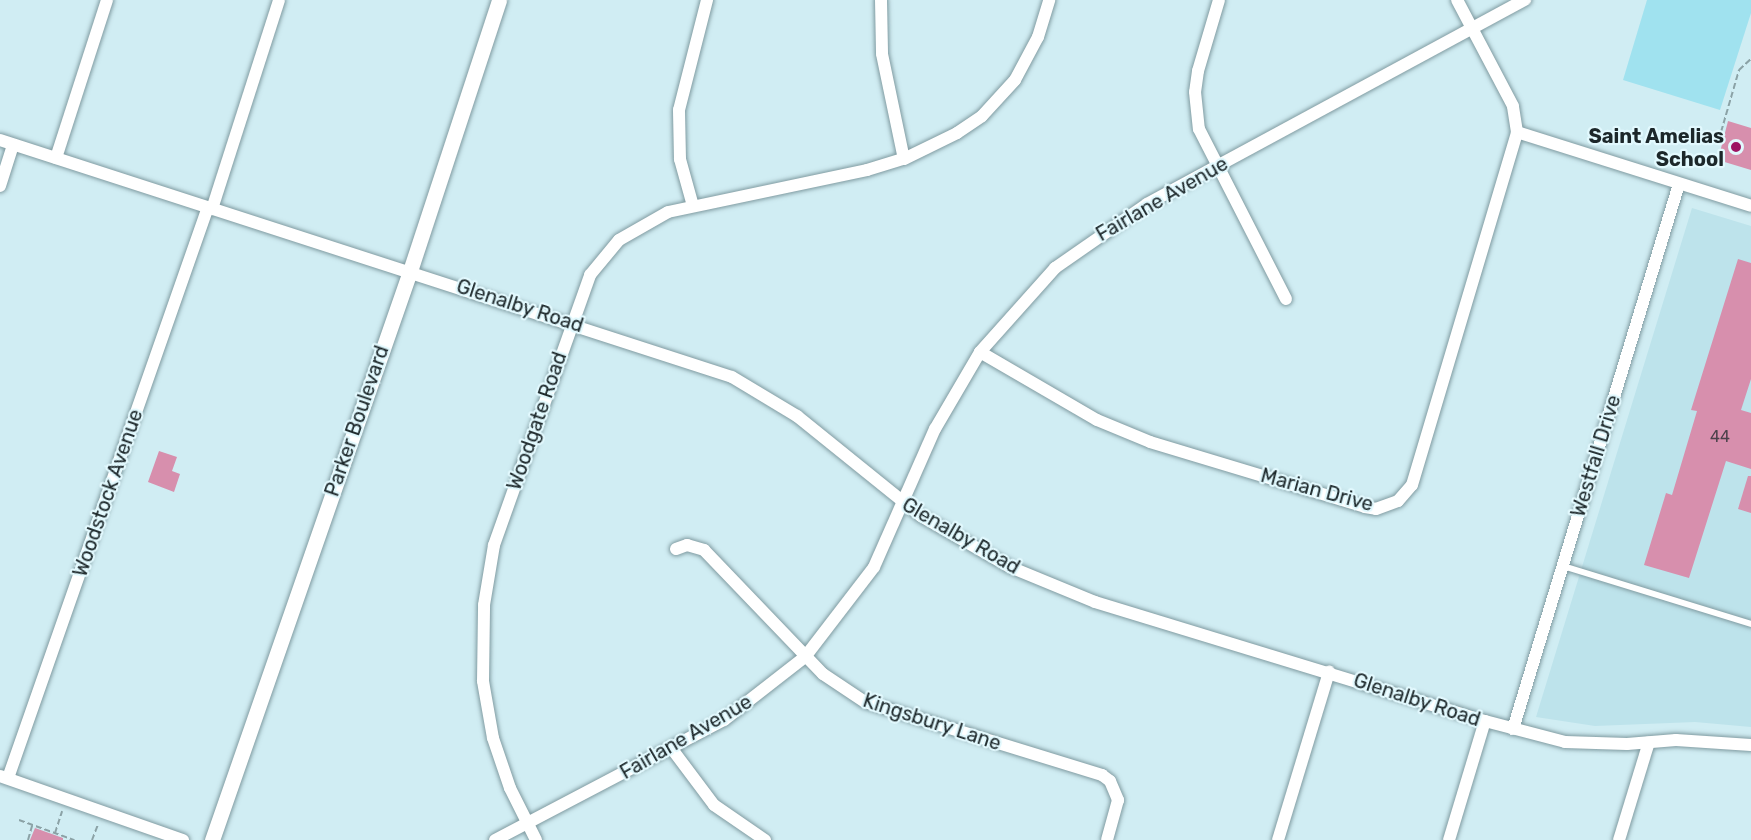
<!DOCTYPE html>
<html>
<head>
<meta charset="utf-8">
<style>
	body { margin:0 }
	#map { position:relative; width:1751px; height:840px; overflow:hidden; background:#d0edf3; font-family:Rubik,sans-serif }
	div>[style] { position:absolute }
	.built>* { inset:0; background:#bde3eb }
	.green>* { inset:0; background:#a0e2ef }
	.building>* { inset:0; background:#d78fad }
	.path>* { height:2px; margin-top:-1px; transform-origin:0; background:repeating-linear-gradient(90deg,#8ba2a6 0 6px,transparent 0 9px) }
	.roads { filter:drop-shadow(0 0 2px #809ba1) drop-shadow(0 0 2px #809ba1) }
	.service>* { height:6px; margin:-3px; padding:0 3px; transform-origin:3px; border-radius:3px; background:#fff }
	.minor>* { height:12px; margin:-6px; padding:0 6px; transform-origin:6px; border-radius:6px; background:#fff }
	.tertiary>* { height:15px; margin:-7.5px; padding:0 7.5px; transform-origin:7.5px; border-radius:7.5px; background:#fff }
	.dots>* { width:16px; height:16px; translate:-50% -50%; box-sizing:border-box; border:3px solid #e2f9fe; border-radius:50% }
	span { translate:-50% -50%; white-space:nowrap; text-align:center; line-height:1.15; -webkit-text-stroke:4.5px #e2f9fe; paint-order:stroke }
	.number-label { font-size:16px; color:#4b414b }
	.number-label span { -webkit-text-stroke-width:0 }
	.poi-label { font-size:20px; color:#1c272a; font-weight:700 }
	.right { translate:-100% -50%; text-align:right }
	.street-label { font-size:20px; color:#1c272a }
</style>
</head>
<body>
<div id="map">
	<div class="built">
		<div style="clip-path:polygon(1692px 208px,1751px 226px,1751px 727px,1695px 722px,1595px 726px,1536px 717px)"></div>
	</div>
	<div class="green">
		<div style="clip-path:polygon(1647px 0,1751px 0,1751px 13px,1720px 110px,1623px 80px)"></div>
	</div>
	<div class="building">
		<div style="clip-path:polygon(1728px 121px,1751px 128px,1751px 170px,1718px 160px)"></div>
		<div style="clip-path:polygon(1738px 259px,1751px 263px,1751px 379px,1741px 410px,1751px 413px,1751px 469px,1726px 461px,1689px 578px,1644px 565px,1666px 493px,1672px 495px,1697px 411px,1691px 410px)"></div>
		<div style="clip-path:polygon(159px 451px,177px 457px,172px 471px,180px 474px,174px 492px,148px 482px)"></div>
		<div style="clip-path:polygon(1748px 476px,1751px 476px,1751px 513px,1738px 509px)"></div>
		<div style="clip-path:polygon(35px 828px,63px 838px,63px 840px,30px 840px)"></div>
	</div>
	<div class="path">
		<div style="left:1721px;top:132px;width:65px;rotate:-73.8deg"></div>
		<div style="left:1739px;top:70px;width:16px;rotate:-43deg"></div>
		<div style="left:19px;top:820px;width:59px;rotate:20deg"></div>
		<div style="left:55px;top:833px;width:23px;rotate:-72deg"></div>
		<div style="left:28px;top:840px;width:15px;rotate:-74deg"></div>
		<div style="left:92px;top:840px;width:17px;rotate:-69deg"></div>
	</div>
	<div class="roads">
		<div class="service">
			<div style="left:1563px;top:566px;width:197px;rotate:17.1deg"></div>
		</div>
		<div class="minor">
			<div style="left:881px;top:0;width:54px;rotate:88.9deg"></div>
			<div style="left:882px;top:54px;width:107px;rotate:78.2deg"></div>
			<div style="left:1219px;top:0;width:74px;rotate:106.5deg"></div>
			<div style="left:1198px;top:71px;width:21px;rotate:98deg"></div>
			<div style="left:1195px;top:92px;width:37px;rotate:84deg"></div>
			<div style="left:1199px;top:129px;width:191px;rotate:62.9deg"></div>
			<div style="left:1517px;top:132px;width:245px;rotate:17.5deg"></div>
			<div style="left:0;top:140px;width:769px;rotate:17.94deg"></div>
			<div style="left:732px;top:377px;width:76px;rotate:31deg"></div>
			<div style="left:797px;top:416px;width:159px;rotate:38.9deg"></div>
			<div style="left:921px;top:516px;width:103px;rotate:29.8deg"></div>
			<div style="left:1010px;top:567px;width:92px;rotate:22.4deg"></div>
			<div style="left:1095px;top:602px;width:408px;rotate:17deg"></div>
			<div style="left:1485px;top:721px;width:83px;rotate:14.7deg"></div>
			<div style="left:1565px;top:742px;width:62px;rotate:1.8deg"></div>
			<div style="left:1627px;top:744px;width:49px;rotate:-4.7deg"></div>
			<div style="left:1676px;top:740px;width:75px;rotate:3.8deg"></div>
			<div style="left:56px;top:158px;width:166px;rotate:-72.1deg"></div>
			<div style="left:0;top:186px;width:43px;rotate:-72.4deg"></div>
			<div style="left:693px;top:206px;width:49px;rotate:-105.5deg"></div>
			<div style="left:680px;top:159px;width:49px;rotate:-91.2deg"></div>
			<div style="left:679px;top:110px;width:114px;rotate:-75.7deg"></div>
			<div style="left:212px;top:209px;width:219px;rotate:-72.2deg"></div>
			<div style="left:980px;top:352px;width:135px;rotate:30.2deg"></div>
			<div style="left:1097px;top:420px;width:57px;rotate:22.5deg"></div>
			<div style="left:1150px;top:442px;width:225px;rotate:16.8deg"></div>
			<div style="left:1365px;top:507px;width:11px;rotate:10deg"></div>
			<div style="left:1376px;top:509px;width:23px;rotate:-20deg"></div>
			<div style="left:1398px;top:501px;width:21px;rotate:-49deg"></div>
			<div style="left:1412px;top:485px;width:368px;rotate:-73.4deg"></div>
			<div style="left:1517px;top:132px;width:26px;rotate:-99deg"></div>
			<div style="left:1513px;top:106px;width:120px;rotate:-117.8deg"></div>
			<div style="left:676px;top:549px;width:12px;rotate:-20deg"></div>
			<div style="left:687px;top:545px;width:18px;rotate:16deg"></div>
			<div style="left:704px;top:550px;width:172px;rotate:46.2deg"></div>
			<div style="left:823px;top:674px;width:50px;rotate:33.7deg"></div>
			<div style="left:865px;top:702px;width:248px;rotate:17.1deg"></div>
			<div style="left:1102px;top:775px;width:10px;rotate:37deg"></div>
			<div style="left:1110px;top:781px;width:21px;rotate:67deg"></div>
			<div style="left:1118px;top:800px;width:41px;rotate:105.4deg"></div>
			<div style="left:1513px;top:729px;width:570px;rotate:-73.06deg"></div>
			<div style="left:672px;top:749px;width:70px;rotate:53.1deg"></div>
			<div style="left:714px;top:805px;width:62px;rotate:34.5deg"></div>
			<div style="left:0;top:776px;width:194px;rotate:19.3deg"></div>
			<div style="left:8px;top:778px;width:605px;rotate:-70.7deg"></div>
			<div style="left:495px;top:840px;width:259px;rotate:-27.7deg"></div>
			<div style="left:724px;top:720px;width:103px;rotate:-37.9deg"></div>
			<div style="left:805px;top:657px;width:113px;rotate:-52.5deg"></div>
			<div style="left:874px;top:567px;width:151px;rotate:-66.2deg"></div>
			<div style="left:935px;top:429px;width:89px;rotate:-59.7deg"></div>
			<div style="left:980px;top:352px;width:113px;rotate:-48.2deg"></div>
			<div style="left:1055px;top:268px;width:112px;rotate:-34.8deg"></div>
			<div style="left:1147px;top:204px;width:430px;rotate:-28.4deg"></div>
			<div style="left:536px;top:840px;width:58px;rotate:-116.6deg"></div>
			<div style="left:510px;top:788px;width:53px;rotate:-108.8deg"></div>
			<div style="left:493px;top:738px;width:58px;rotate:-100deg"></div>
			<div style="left:483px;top:681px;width:76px;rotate:-89.2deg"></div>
			<div style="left:484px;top:605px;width:61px;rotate:-80.5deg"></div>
			<div style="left:494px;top:545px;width:287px;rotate:-70.4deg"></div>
			<div style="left:590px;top:275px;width:45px;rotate:-50.4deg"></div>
			<div style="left:619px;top:240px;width:56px;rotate:-29.7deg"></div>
			<div style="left:668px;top:212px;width:203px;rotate:-11.9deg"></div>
			<div style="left:867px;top:170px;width:39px;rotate:-17deg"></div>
			<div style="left:904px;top:159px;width:59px;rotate:-26.1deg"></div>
			<div style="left:957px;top:133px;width:30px;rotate:-34deg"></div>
			<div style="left:982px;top:116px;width:49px;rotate:-47.5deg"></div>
			<div style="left:1015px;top:80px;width:49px;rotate:-61.9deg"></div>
			<div style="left:1038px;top:37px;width:39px;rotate:-73deg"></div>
			<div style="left:1278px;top:840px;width:176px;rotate:-73.1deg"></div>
			<div style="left:1449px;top:840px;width:124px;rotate:-73.2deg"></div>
			<div style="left:1619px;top:840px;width:102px;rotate:-73deg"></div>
		</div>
		<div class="tertiary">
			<div style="left:212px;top:840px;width:602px;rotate:-70.81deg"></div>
			<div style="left:410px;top:271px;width:285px;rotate:-71.8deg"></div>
		</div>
	</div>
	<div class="dots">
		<div style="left:1736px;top:147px;background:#9d1463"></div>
	</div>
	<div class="number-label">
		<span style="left:1720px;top:437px">44</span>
	</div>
	<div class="poi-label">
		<span class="right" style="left:1724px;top:148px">Saint Amelias<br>School</span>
	</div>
	<div class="street-label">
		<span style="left:1162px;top:199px;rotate:-30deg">Fairlane Avenue</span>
		<span style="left:520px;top:306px;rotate:18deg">Glenalby Road</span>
		<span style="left:357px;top:421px;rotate:-71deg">Parker Boulevard</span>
		<span style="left:537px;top:421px;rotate:-71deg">Woodgate Road</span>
		<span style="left:1596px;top:456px;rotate:-73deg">Westfall Drive</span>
		<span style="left:1317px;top:490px;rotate:15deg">Marian Drive</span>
		<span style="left:108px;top:493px;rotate:-71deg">Woodstock Avenue</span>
		<span style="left:961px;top:536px;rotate:30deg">Glenalby Road</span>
		<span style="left:1417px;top:700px;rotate:18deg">Glenalby Road</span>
		<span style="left:932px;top:722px;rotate:18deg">Kingsbury Lane</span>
		<span style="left:686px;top:737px;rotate:-30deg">Fairlane Avenue</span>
	</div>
</div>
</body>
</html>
